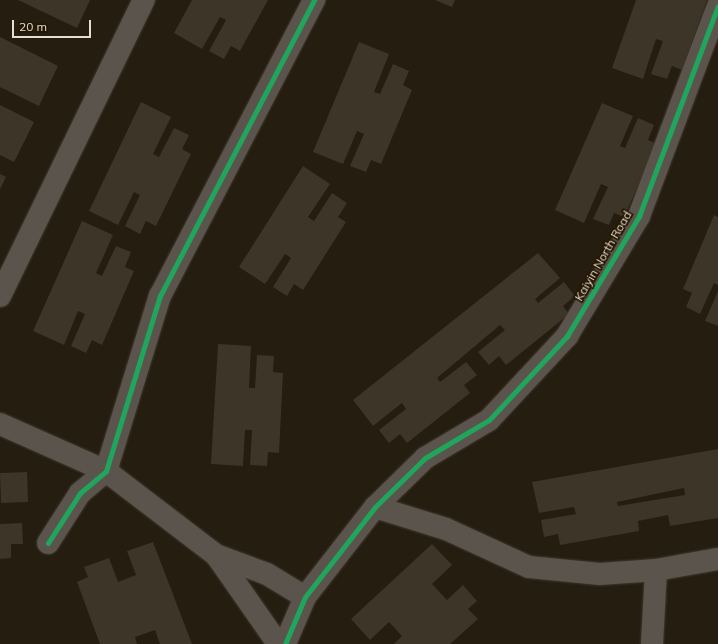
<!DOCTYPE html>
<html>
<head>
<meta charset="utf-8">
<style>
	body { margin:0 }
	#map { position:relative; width:718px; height:644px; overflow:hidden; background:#251d10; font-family:Mulish,sans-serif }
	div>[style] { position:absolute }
	.building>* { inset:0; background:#3d3527; transform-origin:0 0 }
	.roads { filter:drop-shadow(0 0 1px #3e382e) drop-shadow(0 0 1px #3e382e) }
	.street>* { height:22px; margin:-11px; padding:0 11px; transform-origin:11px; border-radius:11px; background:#5b544c }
	.cycleway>* { height:5px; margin:-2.5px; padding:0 2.5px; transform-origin:2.5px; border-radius:2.5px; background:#20a55d }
	span { translate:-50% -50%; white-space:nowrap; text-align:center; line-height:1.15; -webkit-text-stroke:3.5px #241600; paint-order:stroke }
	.street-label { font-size:12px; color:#e7ded0 }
	.scale { position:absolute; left:12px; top:20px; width:79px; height:18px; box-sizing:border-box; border:2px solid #e7ded0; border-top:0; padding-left:5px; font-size:12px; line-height:14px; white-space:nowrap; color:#e7ded0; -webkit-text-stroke:3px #241600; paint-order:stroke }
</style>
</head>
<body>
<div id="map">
	<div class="building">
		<div style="clip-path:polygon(18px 0,90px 0,77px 28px)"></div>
		<div style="clip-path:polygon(192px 0,268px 0,240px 51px,231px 46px,224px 59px,209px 51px,226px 20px,220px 17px,202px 49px,174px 33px)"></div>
		<div style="clip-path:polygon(435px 0,455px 0,452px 7px)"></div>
		<div style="clip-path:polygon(636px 0,707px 0,682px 70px,672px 66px,667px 79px,651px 74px,663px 41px,656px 39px,643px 79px,612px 68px)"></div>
		<div style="clip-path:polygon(0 37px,58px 66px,39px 106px,0 87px)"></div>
		<div style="clip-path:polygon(359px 42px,389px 54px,374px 92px,380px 94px,393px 64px,409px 71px,403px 85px,412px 90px,381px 164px,371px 160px,366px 172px,350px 166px,364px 134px,357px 131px,343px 164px,313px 152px)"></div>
		<div style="clip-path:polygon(141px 102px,171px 117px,153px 154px,159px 157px,174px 128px,189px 135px,182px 149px,191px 154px,156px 226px,146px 221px,140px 234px,125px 226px,140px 195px,134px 192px,118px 225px,89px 211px)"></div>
		<div style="clip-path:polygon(602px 103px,633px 116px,620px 146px,625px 148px,638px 118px,654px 125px,648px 140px,657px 144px,624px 217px,614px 213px,609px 225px,593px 219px,608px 187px,601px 184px,584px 223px,555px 210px)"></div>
		<div style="clip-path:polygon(0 105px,34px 122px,14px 162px,0 155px)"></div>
		<div style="clip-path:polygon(303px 166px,330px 184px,308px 217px,314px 221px,332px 193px,347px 203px,338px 217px,346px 222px,303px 290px,294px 284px,287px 296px,273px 287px,291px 258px,285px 254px,265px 284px,239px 267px)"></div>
		<div style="clip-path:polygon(0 174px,6px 177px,0 189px)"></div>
		<div style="clip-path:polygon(714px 215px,718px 217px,718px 285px,714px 283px,700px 314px,686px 307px,692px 293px,683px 289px)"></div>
		<div style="clip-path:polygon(82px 221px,113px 235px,96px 273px,102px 276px,116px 246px,131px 252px,125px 267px,134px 271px,102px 345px,92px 340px,86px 353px,71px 346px,85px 314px,78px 311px,64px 345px,33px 331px)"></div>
		<div style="clip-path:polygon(538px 253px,560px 278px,535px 299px,538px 303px,564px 282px,575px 296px,563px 306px,569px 314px,506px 365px,499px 356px,489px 365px,478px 352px,505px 330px,500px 325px,437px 378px,440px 382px,466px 362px,477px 375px,464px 385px,470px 393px,407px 443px,400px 434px,389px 443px,379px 430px,406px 409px,402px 403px,373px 426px,353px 400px)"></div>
		<div style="clip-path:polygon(718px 291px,718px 326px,705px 321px)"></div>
		<div style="clip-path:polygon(218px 344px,251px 346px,249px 388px,255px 388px,257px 355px,274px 356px,273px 372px,283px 373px,279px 453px,268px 452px,267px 466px,250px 465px,252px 430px,245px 430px,243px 466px,211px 464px)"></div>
		<div style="clip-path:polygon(evenodd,718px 449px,718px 518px,670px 526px,668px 515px,638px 521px,639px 531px,560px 545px,558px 534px,544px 537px,541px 520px,576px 514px,574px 507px,539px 513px,532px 482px,718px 449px,684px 488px,685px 495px,618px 506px,617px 502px,684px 488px)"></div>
		<div style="left:27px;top:472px;width:30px;height:27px;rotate:88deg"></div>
		<div style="clip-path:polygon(22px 523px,23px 544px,11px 544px,11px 558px,0 559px,0 524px)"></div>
		<div style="clip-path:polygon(153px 542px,192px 644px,160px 644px,155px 630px,135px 637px,137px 644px,100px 644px,77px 582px,88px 577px,84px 567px,109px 558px,118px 582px,136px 575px,127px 551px)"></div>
		<div style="clip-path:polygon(432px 544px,452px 565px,432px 584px,447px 600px,463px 585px,477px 601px,468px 609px,478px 619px,450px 644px,394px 644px,402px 636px,389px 622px,370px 640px,351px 619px)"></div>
	</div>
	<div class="roads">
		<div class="street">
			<div style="left:0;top:296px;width:329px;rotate:-64.1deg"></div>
			<div style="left:0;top:424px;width:116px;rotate:23.9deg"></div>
			<div style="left:106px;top:471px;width:138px;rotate:37.4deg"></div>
			<div style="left:216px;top:555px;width:108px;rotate:55.1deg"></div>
			<div style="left:375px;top:507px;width:74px;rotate:17.2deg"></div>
			<div style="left:446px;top:529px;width:91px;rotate:24.6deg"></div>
			<div style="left:529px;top:567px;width:71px;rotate:5.6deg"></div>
			<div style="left:600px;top:574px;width:56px;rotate:-4.1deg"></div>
			<div style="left:656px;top:570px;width:63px;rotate:-10.1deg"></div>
			<div style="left:48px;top:543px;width:59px;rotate:-57.4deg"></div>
			<div style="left:80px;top:493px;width:34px;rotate:-40deg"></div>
			<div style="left:106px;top:471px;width:183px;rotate:-72.9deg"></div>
			<div style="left:160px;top:296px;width:334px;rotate:-62.5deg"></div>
			<div style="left:216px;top:555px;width:54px;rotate:20.4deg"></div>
			<div style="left:267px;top:574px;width:44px;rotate:31.2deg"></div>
			<div style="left:285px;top:644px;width:51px;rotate:-66.9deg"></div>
			<div style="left:305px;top:597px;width:114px;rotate:-52.1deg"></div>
			<div style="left:375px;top:507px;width:70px;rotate:-44.4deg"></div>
			<div style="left:425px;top:458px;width:74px;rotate:-30.7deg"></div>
			<div style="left:489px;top:420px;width:115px;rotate:-47.1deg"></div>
			<div style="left:567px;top:336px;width:140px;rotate:-59deg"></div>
			<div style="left:639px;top:216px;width:224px;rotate:-69.4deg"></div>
			<div style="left:652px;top:644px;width:74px;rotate:-86.9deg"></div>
		</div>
	</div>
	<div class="cycleway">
		<div style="left:48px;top:543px;width:59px;rotate:-57.4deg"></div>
		<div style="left:80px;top:493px;width:34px;rotate:-40deg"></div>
		<div style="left:106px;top:471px;width:183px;rotate:-72.9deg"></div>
		<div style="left:160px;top:296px;width:334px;rotate:-62.5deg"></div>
		<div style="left:285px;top:644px;width:51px;rotate:-66.9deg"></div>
		<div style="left:305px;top:597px;width:114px;rotate:-52.1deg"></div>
		<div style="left:375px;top:507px;width:70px;rotate:-44.4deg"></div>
		<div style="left:425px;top:458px;width:74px;rotate:-30.7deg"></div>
		<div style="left:489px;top:420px;width:115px;rotate:-47.1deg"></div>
		<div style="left:567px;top:336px;width:140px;rotate:-59deg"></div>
		<div style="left:639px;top:216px;width:224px;rotate:-69.4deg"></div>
	</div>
	<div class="street-label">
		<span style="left:603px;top:256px;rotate:-60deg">Kaiyin North Road</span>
	</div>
	<div class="scale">20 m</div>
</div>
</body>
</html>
